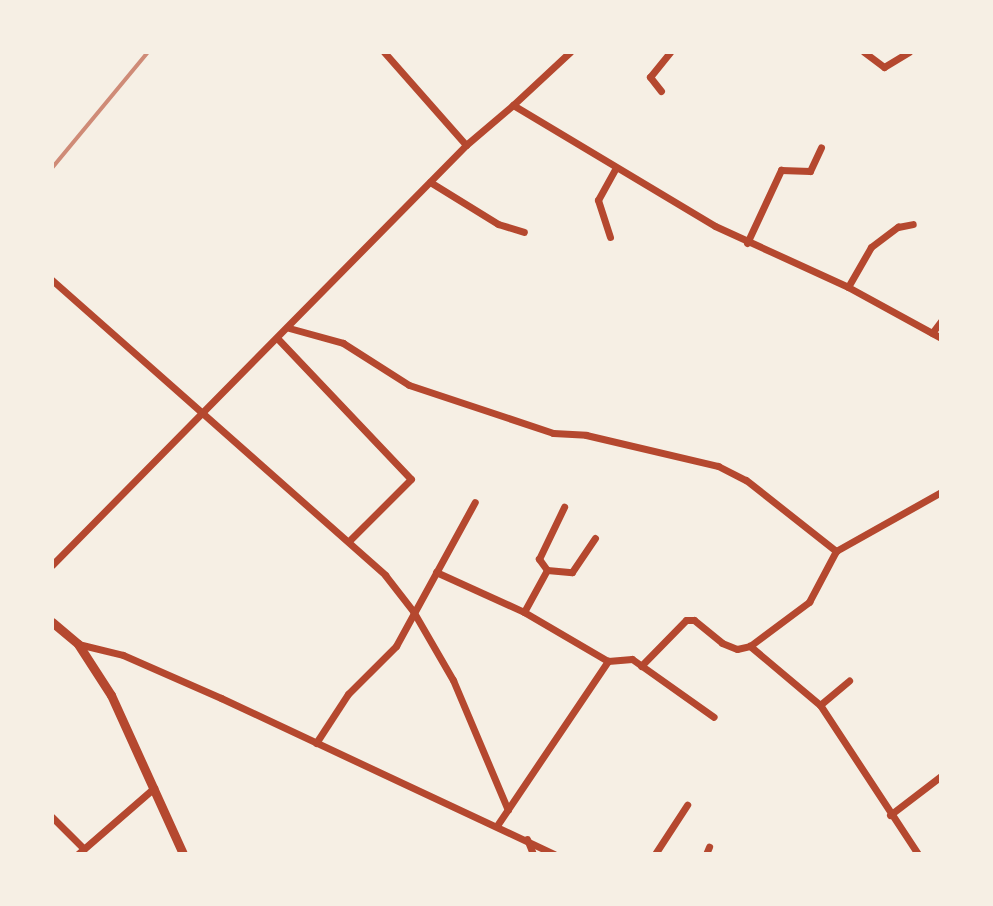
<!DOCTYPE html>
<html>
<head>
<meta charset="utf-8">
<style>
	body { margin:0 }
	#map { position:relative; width:993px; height:906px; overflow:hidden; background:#f6efe4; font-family:Mulish,sans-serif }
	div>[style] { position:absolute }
	.minor>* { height:7px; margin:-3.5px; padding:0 3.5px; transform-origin:3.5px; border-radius:3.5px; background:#b5482f }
	.tertiary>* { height:9px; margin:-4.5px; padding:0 4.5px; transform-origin:4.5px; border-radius:4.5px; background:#b5482f }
	.rail>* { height:4px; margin:-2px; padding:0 2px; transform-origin:2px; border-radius:2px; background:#cf8b77 }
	span { translate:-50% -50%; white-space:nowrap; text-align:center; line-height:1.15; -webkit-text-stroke:6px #f6efe4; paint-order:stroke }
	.frame { position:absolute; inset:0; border:54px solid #f6efe4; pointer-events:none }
</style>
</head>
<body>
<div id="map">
	<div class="minor">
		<div style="left:384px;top:52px;width:124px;rotate:48.6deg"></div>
		<div style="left:864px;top:52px;width:25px;rotate:37deg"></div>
		<div style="left:884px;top:67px;width:29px;rotate:-31deg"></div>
		<div style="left:661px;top:91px;width:18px;rotate:-128deg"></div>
		<div style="left:650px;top:77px;width:32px;rotate:-51deg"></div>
		<div style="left:513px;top:105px;width:78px;rotate:-42.9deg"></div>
		<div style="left:430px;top:182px;width:80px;rotate:31.7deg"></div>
		<div style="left:498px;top:224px;width:27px;rotate:17deg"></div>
		<div style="left:610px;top:237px;width:39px;rotate:-108deg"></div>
		<div style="left:598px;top:200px;width:37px;rotate:-61deg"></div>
		<div style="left:747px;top:243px;width:81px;rotate:-65deg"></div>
		<div style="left:781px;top:170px;width:29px;rotate:2deg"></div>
		<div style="left:810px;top:171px;width:26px;rotate:-65deg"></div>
		<div style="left:52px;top:280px;width:445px;rotate:41.5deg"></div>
		<div style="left:385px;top:575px;width:46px;rotate:52.1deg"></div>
		<div style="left:413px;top:611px;width:80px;rotate:59.9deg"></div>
		<div style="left:453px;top:680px;width:141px;rotate:67.1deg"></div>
		<div style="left:848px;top:287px;width:46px;rotate:-60.1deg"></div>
		<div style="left:871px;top:247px;width:34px;rotate:-37deg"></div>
		<div style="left:898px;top:227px;width:15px;rotate:-11deg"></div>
		<div style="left:289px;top:328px;width:56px;rotate:15.5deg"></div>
		<div style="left:343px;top:343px;width:78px;rotate:32.5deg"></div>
		<div style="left:409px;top:385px;width:152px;rotate:18.4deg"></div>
		<div style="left:553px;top:433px;width:33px;rotate:3deg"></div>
		<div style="left:586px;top:435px;width:136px;rotate:13.2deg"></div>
		<div style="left:718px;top:466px;width:31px;rotate:27deg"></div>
		<div style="left:746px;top:480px;width:115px;rotate:38.3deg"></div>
		<div style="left:932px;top:333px;width:15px;rotate:-53deg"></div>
		<div style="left:278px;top:339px;width:193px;rotate:46.5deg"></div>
		<div style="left:411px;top:479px;width:86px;rotate:135deg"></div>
		<div style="left:52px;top:565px;width:590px;rotate:-45.41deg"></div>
		<div style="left:466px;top:145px;width:62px;rotate:-40.4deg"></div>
		<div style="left:513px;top:105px;width:235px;rotate:30.9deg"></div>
		<div style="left:715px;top:226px;width:146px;rotate:24.6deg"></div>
		<div style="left:848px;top:287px;width:106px;rotate:28.7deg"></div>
		<div style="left:547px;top:570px;width:25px;rotate:5deg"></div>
		<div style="left:572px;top:572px;width:41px;rotate:-55.9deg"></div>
		<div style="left:436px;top:572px;width:97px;rotate:24.4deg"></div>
		<div style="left:524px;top:612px;width:97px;rotate:30.3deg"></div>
		<div style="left:608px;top:661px;width:24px;rotate:-5deg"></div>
		<div style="left:632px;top:659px;width:100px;rotate:35.3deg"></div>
		<div style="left:524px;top:612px;width:48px;rotate:-61.3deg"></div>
		<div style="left:547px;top:570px;width:14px;rotate:-126deg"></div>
		<div style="left:539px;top:559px;width:58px;rotate:-64.3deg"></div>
		<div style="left:78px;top:644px;width:46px;rotate:13.7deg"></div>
		<div style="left:123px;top:655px;width:107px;rotate:23.7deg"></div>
		<div style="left:221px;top:698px;width:368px;rotate:25.1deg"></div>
		<div style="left:641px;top:666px;width:64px;rotate:-45.6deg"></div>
		<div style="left:686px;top:620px;width:8px"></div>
		<div style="left:694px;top:620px;width:36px;rotate:39deg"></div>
		<div style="left:722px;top:643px;width:16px;rotate:22deg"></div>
		<div style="left:737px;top:649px;width:13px;rotate:-13deg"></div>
		<div style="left:820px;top:705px;width:38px;rotate:-40deg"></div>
		<div style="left:316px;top:743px;width:59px;rotate:-56.9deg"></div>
		<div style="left:348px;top:694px;width:68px;rotate:-45deg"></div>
		<div style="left:396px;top:646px;width:164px;rotate:-61.3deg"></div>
		<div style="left:890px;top:815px;width:64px;rotate:-37.4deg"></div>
		<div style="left:52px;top:817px;width:45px;rotate:45deg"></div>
		<div style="left:498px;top:824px;width:197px;rotate:-56deg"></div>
		<div style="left:527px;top:839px;width:16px;rotate:68deg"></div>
		<div style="left:78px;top:854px;width:101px;rotate:-41deg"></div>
		<div style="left:655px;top:854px;width:59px;rotate:-56.9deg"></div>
		<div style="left:706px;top:854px;width:8px;rotate:-67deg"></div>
		<div style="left:918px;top:854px;width:178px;rotate:-123.3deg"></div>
		<div style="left:820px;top:705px;width:92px;rotate:-139.9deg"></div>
		<div style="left:750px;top:646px;width:74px;rotate:-36.7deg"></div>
		<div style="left:809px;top:602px;width:58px;rotate:-62.1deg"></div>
		<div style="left:836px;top:551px;width:120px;rotate:-29.3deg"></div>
	</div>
	<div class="tertiary">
		<div style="left:52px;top:622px;width:34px;rotate:40deg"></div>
		<div style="left:78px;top:644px;width:61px;rotate:57.1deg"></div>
		<div style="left:111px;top:695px;width:175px;rotate:65.6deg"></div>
	</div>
	<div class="rail">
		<div style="left:52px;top:168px;width:151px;rotate:-50.4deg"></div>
	</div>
	<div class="frame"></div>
</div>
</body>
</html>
